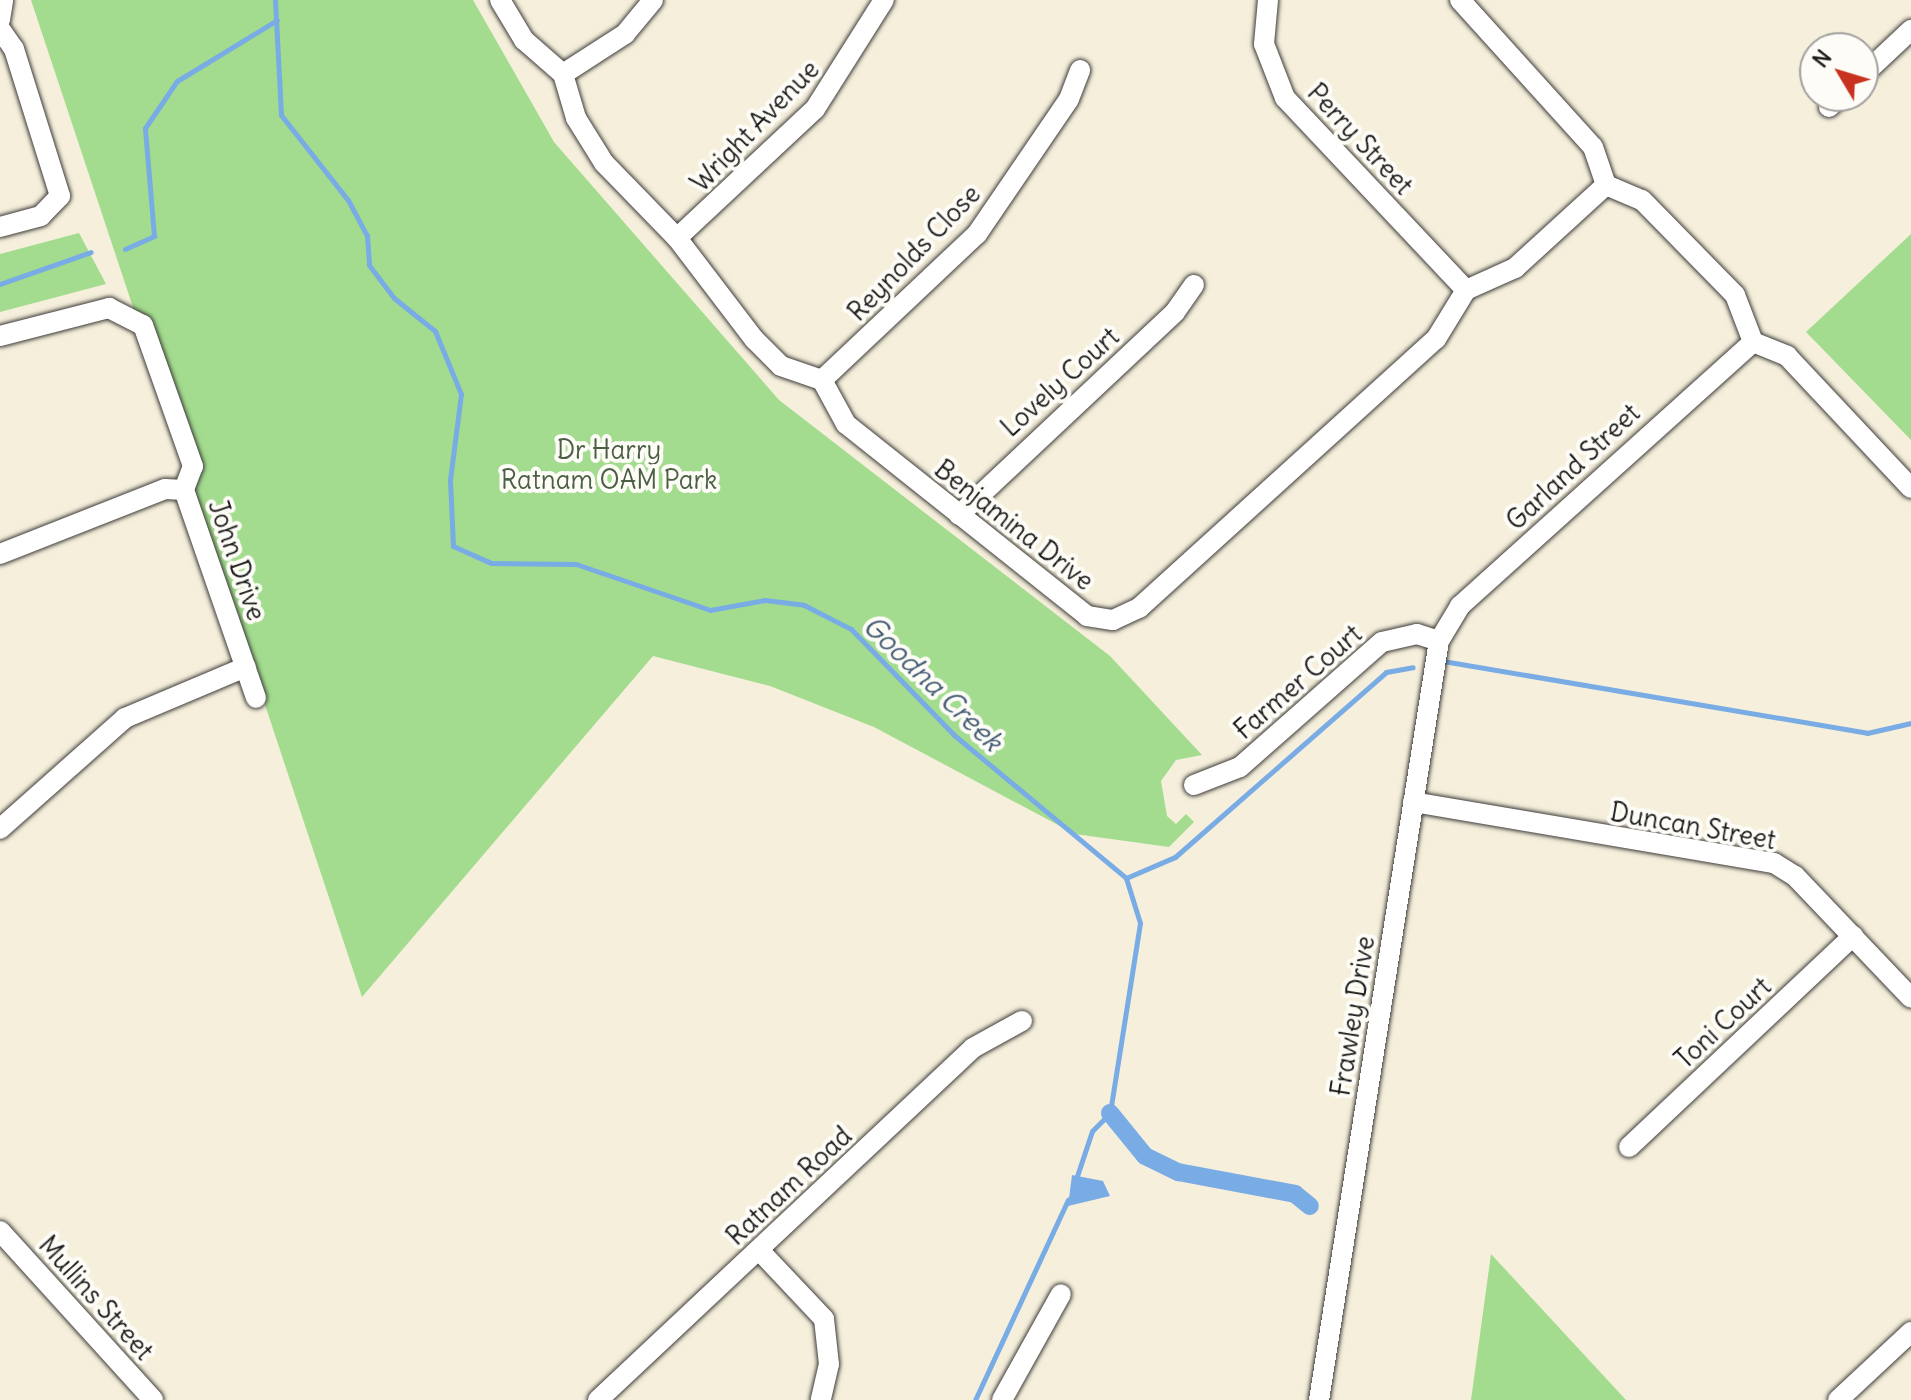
<!DOCTYPE html>
<html>
<head>
<meta charset="utf-8">
<style>
	body { margin:0 }
	#map { position:relative; width:1911px; height:1400px; overflow:hidden; background:#f6efdc; font-family:Delius,sans-serif }
	div>[style] { position:absolute }
	.green>* { inset:0; background:#a3dc8f }
	.water>* { inset:0; background:#79ace5 }
	.stream>* { height:5px; margin:-2.5px; padding:0 2.5px; transform-origin:2.5px; border-radius:2.5px; background:#79ace5 }
	.canal>* { height:18px; margin:-9px; padding:0 9px; transform-origin:9px; border-radius:9px; background:#79ace5 }
	.roads { filter:drop-shadow(0 0 2px #3d3c39) drop-shadow(0 0 2px #3d3c39) }
	.street>* { height:20px; margin:-10px; padding:0 10px; transform-origin:10px; border-radius:10px; background:#fff }
	span { translate:-50% -50%; white-space:nowrap; text-align:center; line-height:1.15; -webkit-text-stroke:8px #fdfcf7; paint-order:stroke }
	.street-label { font-size:26px; color:#1c1c1c }
	.park-label { font-size:26px; color:#4b5f44 }
	.water-label { font-size:28px; color:#465d76; font-style:italic }
	.north { position:absolute; left:1799px; top:32px; width:80px; height:80px; box-sizing:border-box; background:#fdfcf7; border:2px solid #a3a29f; border-radius:50%; rotate:308deg; font-size:22px; font-weight:700; line-height:32px; text-align:center; color:#1c1c1c }
	.north::after { content:''; display:block; margin:auto; width:28px; height:36px; background:#c8321e; clip-path:polygon(50% 0,100% 100%,50% 72%,0 100%) }
</style>
</head>
<body>
<div id="map">
	<div class="green">
		<div style="clip-path:polygon(31px 0,473px 0,554px 142px,779px 400px,1110px 656px,1202px 755px,1176px 760px,1161px 781px,1167px 816px,1176px 824px,1186px 814px,1194px 822px,1169px 847px,1075px 834px,874px 727px,770px 686px,653px 656px,362px 997px)"></div>
		<div style="clip-path:polygon(79px 233px,106px 284px,0 312px,0 254px)"></div>
		<div style="clip-path:polygon(1911px 234px,1911px 440px,1806px 332px)"></div>
		<div style="clip-path:polygon(1491px 1254px,1626px 1400px,1471px 1400px)"></div>
	</div>
	<div class="water">
		<div style="clip-path:polygon(1072px 1175px,1103px 1181px,1110px 1196px,1068px 1206px)"></div>
	</div>
	<div class="stream">
		<div style="left:275px;top:0;width:115px;rotate:87deg"></div>
		<div style="left:281px;top:115px;width:108px;rotate:51.8deg"></div>
		<div style="left:348px;top:200px;width:40px;rotate:62deg"></div>
		<div style="left:367px;top:235px;width:30px;rotate:86deg"></div>
		<div style="left:369px;top:265px;width:41px;rotate:52.9deg"></div>
		<div style="left:394px;top:298px;width:53px;rotate:38.8deg"></div>
		<div style="left:435px;top:331px;width:68px;rotate:67.6deg"></div>
		<div style="left:461px;top:394px;width:87px;rotate:97.3deg"></div>
		<div style="left:450px;top:480px;width:66px;rotate:87.4deg"></div>
		<div style="left:453px;top:546px;width:42px;rotate:24.1deg"></div>
		<div style="left:491px;top:563px;width:85px;rotate:0.7deg"></div>
		<div style="left:576px;top:564px;width:142px;rotate:18.9deg"></div>
		<div style="left:710px;top:610px;width:56px;rotate:-10.3deg"></div>
		<div style="left:765px;top:600px;width:39px;rotate:7deg"></div>
		<div style="left:804px;top:605px;width:53px;rotate:27.1deg"></div>
		<div style="left:851px;top:629px;width:148px;rotate:45.8deg"></div>
		<div style="left:954px;top:735px;width:224px;rotate:39.7deg"></div>
		<div style="left:1126px;top:878px;width:47px;rotate:72.7deg"></div>
		<div style="left:1140px;top:923px;width:192px;rotate:99deg"></div>
		<div style="left:1110px;top:1113px;width:25px;rotate:135deg"></div>
		<div style="left:1092px;top:1131px;width:51px;rotate:108.4deg"></div>
		<div style="left:125px;top:249px;width:32px;rotate:-24deg"></div>
		<div style="left:154px;top:236px;width:108px;rotate:-94.8deg"></div>
		<div style="left:145px;top:128px;width:57px;rotate:-55.8deg"></div>
		<div style="left:177px;top:81px;width:117px;rotate:-31.4deg"></div>
		<div style="left:0;top:284px;width:96px;rotate:-19.4deg"></div>
		<div style="left:1443px;top:661px;width:430px;rotate:9.6deg"></div>
		<div style="left:1867px;top:733px;width:45px;rotate:-12.8deg"></div>
		<div style="left:1126px;top:878px;width:53px;rotate:-23.2deg"></div>
		<div style="left:1175px;top:857px;width:281px;rotate:-41.2deg"></div>
		<div style="left:1386px;top:672px;width:27px;rotate:-10deg"></div>
		<div style="left:975px;top:1400px;width:221px;rotate:-65.1deg"></div>
	</div>
	<div class="canal">
		<div style="left:1110px;top:1113px;width:55px;rotate:50.9deg"></div>
		<div style="left:1145px;top:1156px;width:37px;rotate:26deg"></div>
		<div style="left:1178px;top:1172px;width:119px;rotate:10.6deg"></div>
		<div style="left:1295px;top:1194px;width:19px;rotate:39deg"></div>
	</div>
	<div class="roads">
		<div class="street">
			<div style="left:500px;top:0;width:47px;rotate:59deg"></div>
			<div style="left:524px;top:40px;width:52px;rotate:41.1deg"></div>
			<div style="left:563px;top:74px;width:46px;rotate:73.5deg"></div>
			<div style="left:576px;top:118px;width:53px;rotate:58.1deg"></div>
			<div style="left:604px;top:163px;width:105px;rotate:45.8deg"></div>
			<div style="left:677px;top:238px;width:127px;rotate:52.7deg"></div>
			<div style="left:754px;top:339px;width:38px;rotate:45deg"></div>
			<div style="left:781px;top:366px;width:43px;rotate:18.9deg"></div>
			<div style="left:822px;top:380px;width:50px;rotate:61.4deg"></div>
			<div style="left:846px;top:424px;width:308px;rotate:38.5deg"></div>
			<div style="left:1087px;top:616px;width:26px;rotate:9deg"></div>
			<div style="left:1113px;top:620px;width:29px;rotate:-25deg"></div>
			<div style="left:1139px;top:608px;width:401px;rotate:-42.2deg"></div>
			<div style="left:1436px;top:339px;width:57px;rotate:-58.5deg"></div>
			<div style="left:1466px;top:290px;width:54px;rotate:-24.2deg"></div>
			<div style="left:1515px;top:268px;width:123px;rotate:-42.4deg"></div>
			<div style="left:1268px;top:0;width:44px;rotate:95.2deg"></div>
			<div style="left:1264px;top:44px;width:58px;rotate:68.7deg"></div>
			<div style="left:1285px;top:98px;width:264px;rotate:46.7deg"></div>
			<div style="left:1460px;top:0;width:198px;rotate:47.9deg"></div>
			<div style="left:1593px;top:147px;width:40px;rotate:71.1deg"></div>
			<div style="left:1606px;top:185px;width:39px;rotate:23deg"></div>
			<div style="left:1642px;top:200px;width:133px;rotate:45.6deg"></div>
			<div style="left:1735px;top:295px;width:50px;rotate:69deg"></div>
			<div style="left:0;top:20px;width:20px;rotate:-81deg"></div>
			<div style="left:0;top:29px;width:24px;rotate:55deg"></div>
			<div style="left:14px;top:49px;width:154px;rotate:72.6deg"></div>
			<div style="left:60px;top:196px;width:28px;rotate:134deg"></div>
			<div style="left:41px;top:216px;width:42px;rotate:165deg"></div>
			<div style="left:563px;top:74px;width:74px;rotate:-32.8deg"></div>
			<div style="left:625px;top:34px;width:44px;rotate:-50.5deg"></div>
			<div style="left:1863px;top:75px;width:66px;rotate:-43.2deg"></div>
			<div style="left:1829px;top:107px;width:16px;rotate:-43deg"></div>
			<div style="left:677px;top:238px;width:189px;rotate:-43.1deg"></div>
			<div style="left:815px;top:109px;width:129px;rotate:-57.7deg"></div>
			<div style="left:0;top:336px;width:113px;rotate:-14.4deg"></div>
			<div style="left:109px;top:308px;width:38px;rotate:27deg"></div>
			<div style="left:143px;top:325px;width:150px;rotate:70.5deg"></div>
			<div style="left:193px;top:466px;width:26px;rotate:111deg"></div>
			<div style="left:1753px;top:342px;width:37px;rotate:22deg"></div>
			<div style="left:1787px;top:356px;width:181px;rotate:46.8deg"></div>
			<div style="left:822px;top:380px;width:213px;rotate:-43.3deg"></div>
			<div style="left:977px;top:234px;width:163px;rotate:-55.7deg"></div>
			<div style="left:1069px;top:99px;width:31px;rotate:-69deg"></div>
			<div style="left:959px;top:515px;width:296px;rotate:-43.2deg"></div>
			<div style="left:1175px;top:312px;width:33px;rotate:-55deg"></div>
			<div style="left:0;top:554px;width:177px;rotate:-21.5deg"></div>
			<div style="left:165px;top:489px;width:19px;rotate:3deg"></div>
			<div style="left:184px;top:490px;width:220px;rotate:70.9deg"></div>
			<div style="left:1194px;top:785px;width:49px;rotate:-21.4deg"></div>
			<div style="left:1240px;top:767px;width:189px;rotate:-41.4deg"></div>
			<div style="left:1382px;top:642px;width:36px;rotate:-13deg"></div>
			<div style="left:1417px;top:634px;width:23px;rotate:18deg"></div>
			<div style="left:1413px;top:802px;width:366px;rotate:9.6deg"></div>
			<div style="left:1774px;top:863px;width:25px;rotate:32deg"></div>
			<div style="left:1795px;top:876px;width:168px;rotate:46.4deg"></div>
			<div style="left:0;top:829px;width:167px;rotate:-41.6deg"></div>
			<div style="left:125px;top:718px;width:131px;rotate:-22.9deg"></div>
			<div style="left:1629px;top:1147px;width:308px;rotate:-43.3deg"></div>
			<div style="left:0;top:1231px;width:228px;rotate:47.8deg"></div>
			<div style="left:759px;top:1250px;width:95px;rotate:46.7deg"></div>
			<div style="left:824px;top:1319px;width:45px;rotate:83.7deg"></div>
			<div style="left:829px;top:1364px;width:37px;rotate:103deg"></div>
			<div style="left:598px;top:1400px;width:514px;rotate:-43.19deg"></div>
			<div style="left:973px;top:1048px;width:56px;rotate:-28.9deg"></div>
			<div style="left:1002px;top:1400px;width:121px;rotate:-60.9deg"></div>
			<div style="left:1319px;top:1400px;width:768px;rotate:-81.02deg"></div>
			<div style="left:1439px;top:641px;width:41px;rotate:-59deg"></div>
			<div style="left:1460px;top:606px;width:394px;rotate:-42deg"></div>
			<div style="left:1838px;top:1400px;width:100px;rotate:-43deg"></div>
		</div>
	</div>
	<div class="street-label">
		<span style="left:755px;top:126px;rotate:-46deg">Wright Avenue</span>
		<span style="left:1360px;top:139px;rotate:47deg">Perry Street</span>
		<span style="left:914px;top:253px;rotate:-46deg">Reynolds Close</span>
		<span style="left:1060px;top:382px;rotate:-42deg">Lovely Court</span>
		<span style="left:1573px;top:467px;rotate:-43deg">Garland Street</span>
		<span style="left:1014px;top:525px;rotate:38deg">Benjamina Drive</span>
		<span style="left:237px;top:560px;rotate:71deg">John Drive</span>
		<span style="left:1298px;top:682px;rotate:-41deg">Farmer Court</span>
		<span style="left:1693px;top:826px;rotate:10deg">Duncan Street</span>
		<span style="left:1353px;top:1016px;rotate:-81deg">Frawley Drive</span>
		<span style="left:1723px;top:1023px;rotate:-43deg">Toni Court</span>
		<span style="left:789px;top:1186px;rotate:-43deg">Ratnam Road</span>
		<span style="left:96px;top:1298px;rotate:48deg">Mullins Street</span>
	</div>
	<div class="park-label">
		<span style="left:609px;top:465px">Dr Harry<br>Ratnam OAM Park</span>
	</div>
	<div class="water-label">
		<span style="left:933px;top:683px;rotate:44deg">Goodna Creek</span>
	</div>
	<div class="north">N</div>
</div>
</body>
</html>
